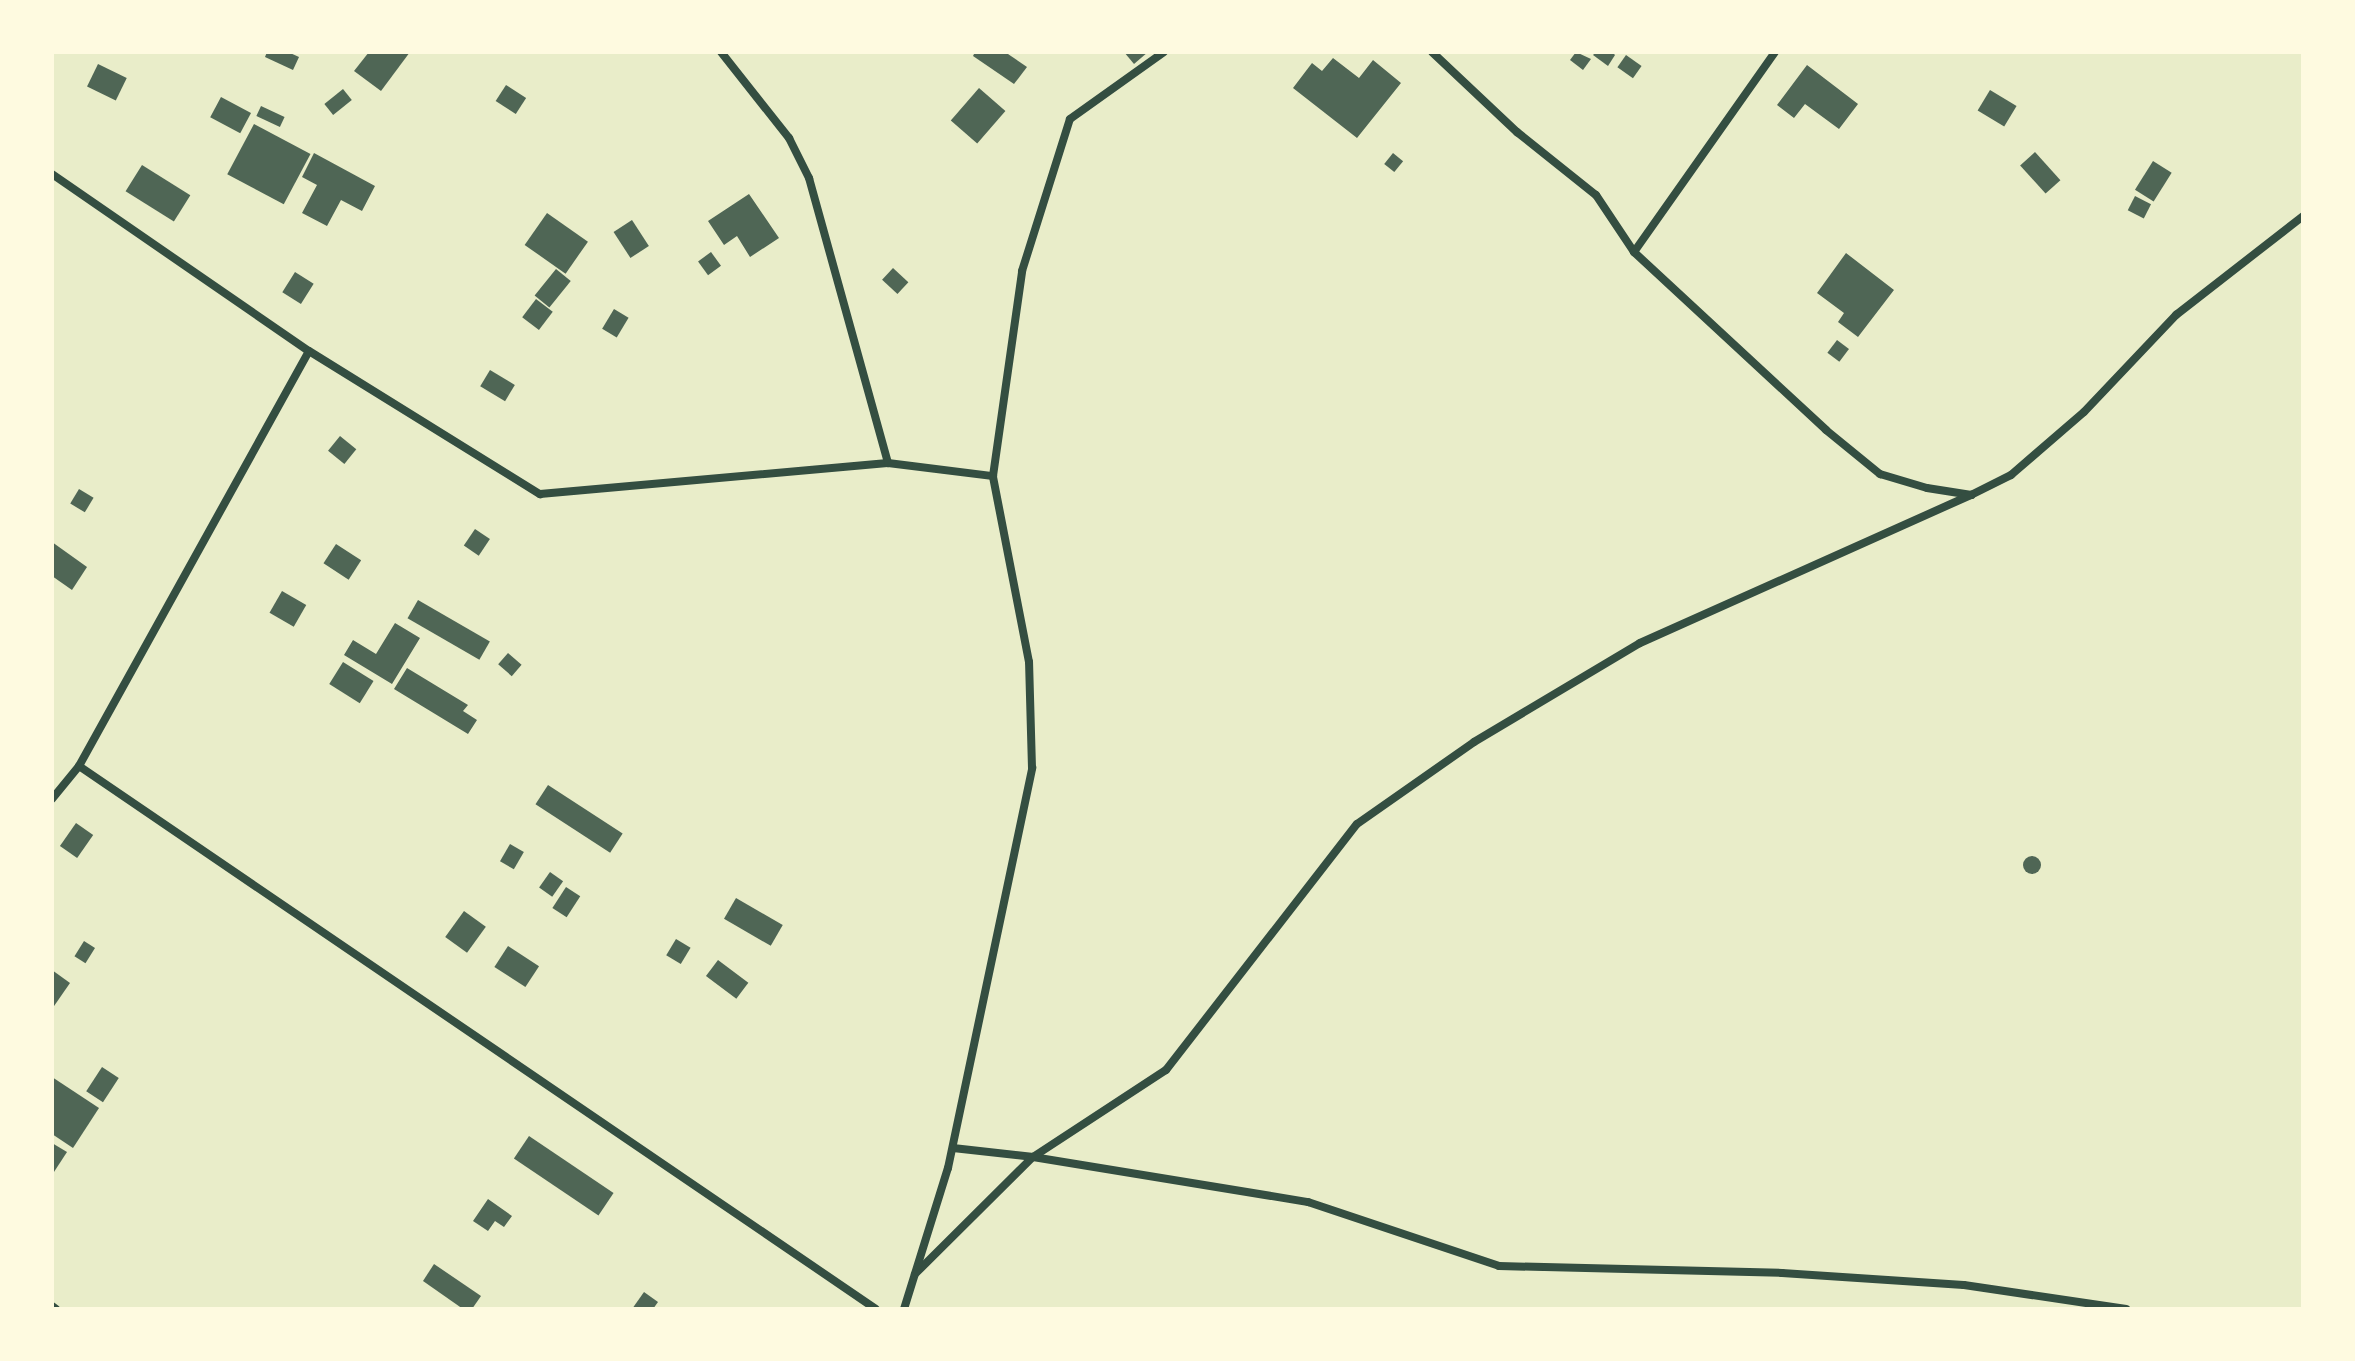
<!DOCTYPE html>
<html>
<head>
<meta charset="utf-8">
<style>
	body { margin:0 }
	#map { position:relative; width:2355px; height:1361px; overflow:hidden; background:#e9edc9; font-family:Lato,sans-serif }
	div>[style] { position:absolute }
	.building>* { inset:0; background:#4f6655; transform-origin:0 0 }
	.round { border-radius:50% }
	.minor>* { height:8px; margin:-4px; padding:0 4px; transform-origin:4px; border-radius:4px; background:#344e41 }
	span { translate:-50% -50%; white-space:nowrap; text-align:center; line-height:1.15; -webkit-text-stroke:6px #fefae0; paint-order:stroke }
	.frame { position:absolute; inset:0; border:54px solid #fefae0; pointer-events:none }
</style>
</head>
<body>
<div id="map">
	<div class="building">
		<div style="clip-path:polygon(267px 52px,288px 52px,299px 57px,293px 70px,265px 57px)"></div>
		<div style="clip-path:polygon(369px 52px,410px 52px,381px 91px,354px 71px)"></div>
		<div style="clip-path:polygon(975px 52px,1005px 52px,1027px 67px,1014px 84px,973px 56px)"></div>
		<div style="clip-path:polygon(1124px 52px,1148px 52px,1134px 64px)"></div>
		<div style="clip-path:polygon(1576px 52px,1591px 59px,1583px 70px,1570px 60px)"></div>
		<div style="clip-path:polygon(1596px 52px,1612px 52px,1615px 55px,1608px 66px,1593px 55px)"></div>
		<div style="left:1626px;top:55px;width:19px;height:15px;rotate:35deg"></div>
		<div style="clip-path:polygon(1333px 58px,1359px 78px,1373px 60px,1401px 83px,1357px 138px,1293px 88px,1312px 63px,1322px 71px)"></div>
		<div style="left:98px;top:64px;width:32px;height:25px;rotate:26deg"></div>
		<div style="clip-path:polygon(1807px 65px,1858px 104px,1839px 129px,1805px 104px,1794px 118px,1777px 105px)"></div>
		<div style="left:506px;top:85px;width:24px;height:19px;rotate:33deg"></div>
		<div style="left:979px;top:88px;width:35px;height:43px;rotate:41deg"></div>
		<div style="left:343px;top:89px;width:14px;height:24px;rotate:51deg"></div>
		<div style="left:1990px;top:90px;width:31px;height:24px;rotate:31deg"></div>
		<div style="left:221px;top:97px;width:34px;height:23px;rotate:28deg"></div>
		<div style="left:261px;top:106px;width:26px;height:11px;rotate:25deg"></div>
		<div style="left:254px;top:124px;width:64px;height:57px;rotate:28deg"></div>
		<div style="left:2035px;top:152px;width:38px;height:20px;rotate:48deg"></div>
		<div style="clip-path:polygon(314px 153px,375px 186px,362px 211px,341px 200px,327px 226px,302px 213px,317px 185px,302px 177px)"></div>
		<div style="left:1393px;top:153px;width:13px;height:14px;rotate:39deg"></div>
		<div style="left:2153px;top:161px;width:22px;height:34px;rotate:32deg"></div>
		<div style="left:142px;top:165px;width:57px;height:31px;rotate:32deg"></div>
		<div style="clip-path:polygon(749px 194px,779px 238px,750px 257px,737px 236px,724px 245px,708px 221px)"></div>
		<div style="left:2135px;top:196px;width:18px;height:16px;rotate:27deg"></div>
		<div style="left:547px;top:213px;width:50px;height:39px;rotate:35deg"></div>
		<div style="left:632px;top:220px;width:31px;height:22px;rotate:57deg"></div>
		<div style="left:711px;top:252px;width:17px;height:16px;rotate:54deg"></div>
		<div style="clip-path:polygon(1846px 253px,1894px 290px,1858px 337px,1838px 322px,1844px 313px,1817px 293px)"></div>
		<div style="left:893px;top:268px;width:21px;height:16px;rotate:43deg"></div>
		<div style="left:556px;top:269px;width:19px;height:34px;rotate:39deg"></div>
		<div style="left:295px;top:272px;width:22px;height:24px;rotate:32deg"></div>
		<div style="left:536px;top:299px;width:21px;height:23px;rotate:37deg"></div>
		<div style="left:614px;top:309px;width:17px;height:23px;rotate:31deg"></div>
		<div style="left:1837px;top:340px;width:15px;height:16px;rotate:37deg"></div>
		<div style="left:490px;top:370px;width:29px;height:19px;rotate:31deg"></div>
		<div style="left:340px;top:436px;width:21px;height:19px;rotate:39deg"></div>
		<div style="left:79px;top:489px;width:17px;height:17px;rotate:31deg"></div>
		<div style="left:475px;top:529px;width:18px;height:20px;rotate:34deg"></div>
		<div style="clip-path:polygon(52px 542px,87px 567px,72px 590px,52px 576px)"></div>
		<div style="left:336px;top:544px;width:30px;height:23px;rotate:33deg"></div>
		<div style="left:282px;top:591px;width:28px;height:25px;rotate:30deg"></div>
		<div style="left:418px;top:600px;width:83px;height:21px;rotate:30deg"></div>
		<div style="clip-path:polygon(395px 623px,420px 638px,392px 684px,344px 655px,353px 640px,376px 654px)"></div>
		<div style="left:508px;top:653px;width:18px;height:15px;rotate:41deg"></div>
		<div style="left:343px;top:662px;width:36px;height:26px;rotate:32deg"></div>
		<div style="clip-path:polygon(407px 668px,468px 705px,463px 711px,477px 720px,468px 734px,394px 689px)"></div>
		<div style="left:548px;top:785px;width:89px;height:23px;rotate:33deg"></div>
		<div style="left:76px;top:823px;width:21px;height:28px;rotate:35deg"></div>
		<div style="left:510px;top:844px;width:16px;height:20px;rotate:30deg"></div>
		<div class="round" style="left:2023px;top:856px;width:18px;height:18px"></div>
		<div style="left:550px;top:872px;width:16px;height:19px;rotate:35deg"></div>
		<div style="left:566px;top:887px;width:17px;height:25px;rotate:33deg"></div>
		<div style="left:736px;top:898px;width:54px;height:24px;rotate:30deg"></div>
		<div style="left:464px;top:911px;width:27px;height:32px;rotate:36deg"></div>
		<div style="left:676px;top:939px;width:17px;height:19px;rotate:31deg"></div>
		<div style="left:84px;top:941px;width:13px;height:18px;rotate:32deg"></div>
		<div style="left:508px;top:946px;width:37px;height:25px;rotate:33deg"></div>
		<div style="left:718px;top:960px;width:38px;height:20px;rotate:37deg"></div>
		<div style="clip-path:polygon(52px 970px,70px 983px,52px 1009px)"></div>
		<div style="left:102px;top:1067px;width:20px;height:29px;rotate:33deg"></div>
		<div style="clip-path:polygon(52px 1077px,99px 1108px,73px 1148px,52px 1134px)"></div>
		<div style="left:529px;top:1136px;width:102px;height:27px;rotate:34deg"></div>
		<div style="clip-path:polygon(52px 1143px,67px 1152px,52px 1175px)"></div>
		<div style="clip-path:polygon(488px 1199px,512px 1216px,504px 1227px,495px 1221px,488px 1231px,473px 1221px)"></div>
		<div style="clip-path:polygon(434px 1264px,481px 1296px,472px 1309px,463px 1309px,423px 1281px)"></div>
		<div style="clip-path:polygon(644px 1292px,658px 1302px,653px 1309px,632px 1309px)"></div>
	</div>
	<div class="minor">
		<div style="left:721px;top:52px;width:110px;rotate:51.7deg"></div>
		<div style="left:789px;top:138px;width:45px;rotate:63.4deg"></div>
		<div style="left:809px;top:178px;width:296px;rotate:74.5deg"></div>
		<div style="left:1432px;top:52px;width:117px;rotate:43.3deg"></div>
		<div style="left:1517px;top:132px;width:101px;rotate:38.6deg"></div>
		<div style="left:1596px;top:195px;width:69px;rotate:56.3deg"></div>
		<div style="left:1634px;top:252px;width:262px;rotate:42.8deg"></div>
		<div style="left:1826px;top:430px;width:70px;rotate:39.2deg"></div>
		<div style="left:1880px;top:474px;width:49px;rotate:16.6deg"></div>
		<div style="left:1927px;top:488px;width:45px;rotate:9deg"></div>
		<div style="left:1971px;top:495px;width:45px;rotate:-26.6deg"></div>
		<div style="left:2011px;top:475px;width:96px;rotate:-40.8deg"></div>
		<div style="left:2084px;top:412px;width:134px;rotate:-46.5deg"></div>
		<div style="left:2176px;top:315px;width:161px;rotate:-37.9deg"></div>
		<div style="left:52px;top:174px;width:312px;rotate:34.6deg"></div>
		<div style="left:309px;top:351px;width:272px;rotate:31.8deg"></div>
		<div style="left:540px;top:494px;width:349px;rotate:-5.1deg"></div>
		<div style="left:888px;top:463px;width:106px;rotate:7.1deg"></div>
		<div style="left:1634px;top:252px;width:245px;rotate:-54.8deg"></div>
		<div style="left:79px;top:766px;width:964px;rotate:34.27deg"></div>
		<div style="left:52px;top:799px;width:43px;rotate:-50.7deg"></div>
		<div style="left:79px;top:766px;width:474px;rotate:-61deg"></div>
		<div style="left:953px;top:1148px;width:81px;rotate:6.4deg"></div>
		<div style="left:1033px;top:1157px;width:279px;rotate:9.3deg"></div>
		<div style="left:1308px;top:1202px;width:201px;rotate:18.5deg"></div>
		<div style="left:1499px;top:1266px;width:283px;rotate:1.4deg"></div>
		<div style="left:1782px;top:1273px;width:182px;rotate:3.8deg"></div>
		<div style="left:1964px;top:1285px;width:164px;rotate:8.4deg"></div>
		<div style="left:915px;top:1274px;width:166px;rotate:-44.8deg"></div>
		<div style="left:1033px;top:1157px;width:159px;rotate:-33.2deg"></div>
		<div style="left:1166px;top:1070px;width:311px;rotate:-52.2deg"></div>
		<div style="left:1357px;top:824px;width:143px;rotate:-35deg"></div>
		<div style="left:1474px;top:742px;width:193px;rotate:-30.8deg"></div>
		<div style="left:1640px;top:643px;width:363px;rotate:-24.1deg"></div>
		<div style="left:52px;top:1306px;width:5px;rotate:37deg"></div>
		<div style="left:904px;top:1309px;width:148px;rotate:-72.7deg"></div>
		<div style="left:948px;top:1168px;width:409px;rotate:-78.1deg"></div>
		<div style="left:1032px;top:768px;width:106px;rotate:-91.6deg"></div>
		<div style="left:1029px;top:662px;width:189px;rotate:-101deg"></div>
		<div style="left:993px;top:476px;width:207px;rotate:-81.9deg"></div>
		<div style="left:1022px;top:271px;width:159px;rotate:-72.5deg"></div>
		<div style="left:1070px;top:119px;width:115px;rotate:-35.5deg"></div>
	</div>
	<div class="frame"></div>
</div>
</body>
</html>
